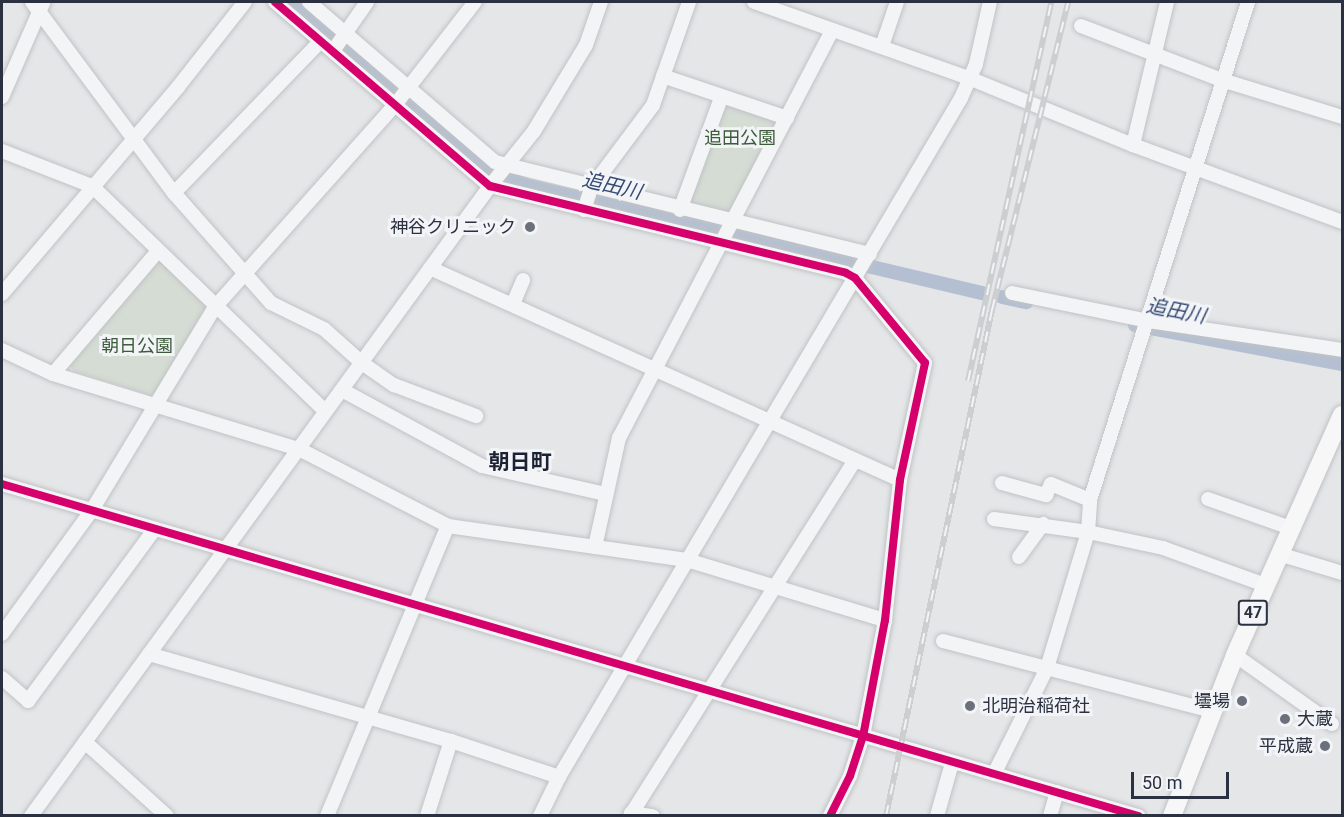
<!DOCTYPE html>
<html>
<head>
<meta charset="utf-8">
<style>
	body { margin:0 }
	#map { position:relative; width:1344px; height:817px; overflow:hidden; background:#e4e6e8; font-family:Roboto,"Noto Sans JP",sans-serif }
	div>[style] { position:absolute }
	.green>* { inset:0; background:#d4dcd4 }
	.canal>* { height:14px; margin:-7px; padding:0 7px; transform-origin:7px; border-radius:7px; background:#b4c0d2 }
	.roads { filter:drop-shadow(0 0 2px #c1c2c5) drop-shadow(0 0 2px #c1c2c5) }
	.minor>* { height:14px; margin:-7px; padding:0 7px; transform-origin:7px; border-radius:7px; background:#f3f4f5 }
	.major>* { height:18px; margin:-9px; padding:0 9px; transform-origin:9px; border-radius:9px; background:#f7f7f7 }
	.rail>* { height:6px; margin-top:-3px; transform-origin:0; background:repeating-linear-gradient(90deg,#f2f4f7 0 11px,#cdced0 0 22px); box-sizing:border-box; border-block:2px solid #cdced0 }
	.cycleway>* { height:8px; margin:-4px; padding:0 4px; transform-origin:4px; border-radius:4px; background:#d6006c }
	.dots>* { width:16px; height:16px; translate:-50% -50%; box-sizing:border-box; border:3px solid #f2f4f7; border-radius:50% }
	span { translate:-50% -50%; white-space:nowrap; text-align:center; line-height:1.15; -webkit-text-stroke:6px #f2f4f7; paint-order:stroke }
	.shield-label span { padding:2px 4px; background:#f2f4f7; border:2px solid; border-radius:4px; -webkit-text-stroke-width:0 }
	.shield-label { font-size:16px; color:#2b3141; font-weight:700 }
	.park-label { font-size:18px; color:#3c5c39 }
	.poi-label { font-size:18px; color:#2b3141 }
	.right { translate:-100% -50%; text-align:right }
	.left { translate:0 -50%; text-align:left }
	.water-label { font-size:20px; color:#374c73; font-style:italic }
	.quarter-label { font-size:21px; color:#1d2232; font-weight:700 }
	.frame { position:absolute; inset:0; border:3px solid #2b3141; pointer-events:none }
	.scale { position:absolute; left:1131px; top:772px; width:98px; height:27px; box-sizing:border-box; border:3px solid #2b3141; border-top:0; padding-left:8px; font-size:18px; line-height:21px; white-space:nowrap; color:#2b3141; -webkit-text-stroke:4px #f2f4f7; paint-order:stroke }
</style>
</head>
<body>
<div id="map">
	<div class="green">
		<div style="clip-path:polygon(726px 104px,776px 122px,730px 214px,689px 205px)"></div>
		<div style="clip-path:polygon(155px 262px,161px 262px,204px 302px,206px 310px,157px 392px,150px 395px,73px 371px,70px 364px)"></div>
	</div>
	<div class="canal">
		<div style="left:290px;top:2px;width:255px;rotate:40.7deg"></div>
		<div style="left:483px;top:168px;width:45px;rotate:22deg"></div>
		<div style="left:525px;top:185px;width:470px;rotate:13.3deg"></div>
		<div style="left:1002px;top:297px;width:25px;rotate:12deg"></div>
		<div style="left:1135px;top:325px;width:211px;rotate:10.7deg"></div>
	</div>
	<div class="roads">
		<div class="minor">
			<div style="left:32px;top:2px;width:238px;rotate:53.4deg"></div>
			<div style="left:174px;top:193px;width:147px;rotate:48.6deg"></div>
			<div style="left:271px;top:303px;width:59px;rotate:26.1deg"></div>
			<div style="left:324px;top:329px;width:51px;rotate:41.8deg"></div>
			<div style="left:362px;top:363px;width:39px;rotate:35deg"></div>
			<div style="left:394px;top:385px;width:88px;rotate:20.7deg"></div>
			<div style="left:275px;top:2px;width:283px;rotate:40.6deg"></div>
			<div style="left:490px;top:186px;width:366px;rotate:13.7deg"></div>
			<div style="left:846px;top:273px;width:10px;rotate:29deg"></div>
			<div style="left:855px;top:278px;width:110px;rotate:50.5deg"></div>
			<div style="left:925px;top:363px;width:120px;rotate:102.1deg"></div>
			<div style="left:900px;top:480px;width:141px;rotate:96.1deg"></div>
			<div style="left:885px;top:620px;width:118px;rotate:100.7deg"></div>
			<div style="left:863px;top:736px;width:42px;rotate:108deg"></div>
			<div style="left:850px;top:776px;width:45px;rotate:116.6deg"></div>
			<div style="left:309px;top:2px;width:245px;rotate:40.7deg"></div>
			<div style="left:495px;top:162px;width:386px;rotate:13.8deg"></div>
			<div style="left:754px;top:2px;width:230px;rotate:19.5deg"></div>
			<div style="left:971px;top:79px;width:175px;rotate:22.2deg"></div>
			<div style="left:1133px;top:145px;width:223px;rotate:20.2deg"></div>
			<div style="left:1081px;top:26px;width:151px;rotate:21deg"></div>
			<div style="left:1222px;top:80px;width:126px;rotate:17.1deg"></div>
			<div style="left:882px;top:46px;width:46px;rotate:-71.2deg"></div>
			<div style="left:333px;top:51px;width:60px;rotate:-55.2deg"></div>
			<div style="left:663px;top:76px;width:131px;rotate:18.7deg"></div>
			<div style="left:2px;top:97px;width:103px;rotate:-66.4deg"></div>
			<div style="left:1133px;top:145px;width:147px;rotate:-76.6deg"></div>
			<div style="left:2px;top:151px;width:97px;rotate:21.3deg"></div>
			<div style="left:92px;top:186px;width:324px;rotate:44deg"></div>
			<div style="left:174px;top:193px;width:211px;rotate:-46deg"></div>
			<div style="left:584px;top:210px;width:23px;rotate:-72deg"></div>
			<div style="left:591px;top:188px;width:104px;rotate:-53.2deg"></div>
			<div style="left:653px;top:105px;width:109px;rotate:-70.7deg"></div>
			<div style="left:680px;top:210px;width:119px;rotate:-69.9deg"></div>
			<div style="left:430px;top:268px;width:516px;rotate:24.28deg"></div>
			<div style="left:1012px;top:293px;width:140px;rotate:11.6deg"></div>
			<div style="left:1149px;top:321px;width:195px;rotate:8.5deg"></div>
			<div style="left:2px;top:294px;width:272px;rotate:-49.6deg"></div>
			<div style="left:178px;top:87px;width:108px;rotate:-51.8deg"></div>
			<div style="left:513px;top:304px;width:26px;rotate:-67deg"></div>
			<div style="left:2px;top:350px;width:56px;rotate:25.2deg"></div>
			<div style="left:53px;top:374px;width:257px;rotate:17deg"></div>
			<div style="left:299px;top:449px;width:168px;rotate:27.3deg"></div>
			<div style="left:448px;top:526px;width:241px;rotate:8.1deg"></div>
			<div style="left:687px;top:560px;width:207px;rotate:16.9deg"></div>
			<div style="left:53px;top:374px;width:162px;rotate:-49.5deg"></div>
			<div style="left:342px;top:390px;width:159px;rotate:28.5deg"></div>
			<div style="left:482px;top:466px;width:126px;rotate:12.8deg"></div>
			<div style="left:1002px;top:483px;width:46px;rotate:15.3deg"></div>
			<div style="left:1046px;top:495px;width:12px;rotate:-66deg"></div>
			<div style="left:1051px;top:484px;width:42px;rotate:22.3deg"></div>
			<div style="left:2px;top:484px;width:1184px;rotate:16.29deg"></div>
			<div style="left:1208px;top:499px;width:88px;rotate:19.3deg"></div>
			<div style="left:994px;top:519px;width:95px;rotate:7.9deg"></div>
			<div style="left:1088px;top:532px;width:77px;rotate:12deg"></div>
			<div style="left:1163px;top:548px;width:109px;rotate:19.9deg"></div>
			<div style="left:595px;top:547px;width:112px;rotate:-77.6deg"></div>
			<div style="left:619px;top:438px;width:460px;rotate:-62.4deg"></div>
			<div style="left:1279px;top:554px;width:66px;rotate:16.8deg"></div>
			<div style="left:1019px;top:557px;width:41px;rotate:-54deg"></div>
			<div style="left:2px;top:634px;width:153px;rotate:-54deg"></div>
			<div style="left:92px;top:510px;width:237px;rotate:-58.8deg"></div>
			<div style="left:215px;top:307px;width:271px;rotate:-48.3deg"></div>
			<div style="left:395px;top:105px;width:130px;rotate:-52.2deg"></div>
			<div style="left:943px;top:641px;width:277px;rotate:14.6deg"></div>
			<div style="left:149px;top:654px;width:314px;rotate:16.1deg"></div>
			<div style="left:451px;top:741px;width:114px;rotate:18.4deg"></div>
			<div style="left:1235px;top:655px;width:119px;rotate:35.4deg"></div>
			<div style="left:2px;top:678px;width:35px;rotate:41deg"></div>
			<div style="left:28px;top:701px;width:214px;rotate:-53.6deg"></div>
			<div style="left:85px;top:742px;width:110px;rotate:42.1deg"></div>
			<div style="left:994px;top:774px;width:119px;rotate:-63.4deg"></div>
			<div style="left:1047px;top:668px;width:142px;rotate:-73.2deg"></div>
			<div style="left:1088px;top:532px;width:32px;rotate:-86deg"></div>
			<div style="left:1090px;top:500px;width:522px;rotate:-72.4deg"></div>
			<div style="left:631px;top:813px;width:22px;rotate:8deg"></div>
			<div style="left:31px;top:816px;width:779px;rotate:-53.92deg"></div>
			<div style="left:490px;top:186px;width:70px;rotate:-51.3deg"></div>
			<div style="left:534px;top:131px;width:100px;rotate:-58.8deg"></div>
			<div style="left:586px;top:45px;width:46px;rotate:-70.8deg"></div>
			<div style="left:327px;top:816px;width:314px;rotate:-67.4deg"></div>
			<div style="left:427px;top:816px;width:79px;rotate:-72.3deg"></div>
			<div style="left:540px;top:816px;width:43px;rotate:-64deg"></div>
			<div style="left:559px;top:777px;width:789px;rotate:-59.37deg"></div>
			<div style="left:961px;top:98px;width:37px;rotate:-66deg"></div>
			<div style="left:976px;top:64px;width:64px;rotate:-77.3deg"></div>
			<div style="left:630px;top:816px;width:421px;rotate:-57.7deg"></div>
			<div style="left:937px;top:816px;width:55px;rotate:-74.2deg"></div>
			<div style="left:1050px;top:816px;width:25px;rotate:-74deg"></div>
		</div>
		<div class="major">
			<div style="left:1172px;top:816px;width:173px;rotate:-68.6deg"></div>
			<div style="left:1235px;top:655px;width:263px;rotate:-66deg"></div>
		</div>
	</div>
	<div class="rail">
		<div style="left:968px;top:381px;width:388px;rotate:-77.6deg"></div>
		<div style="left:886px;top:816px;width:517px;rotate:-78.17deg"></div>
		<div style="left:992px;top:310px;width:317px;rotate:-76.1deg"></div>
	</div>
	<div class="cycleway">
		<div style="left:275px;top:2px;width:283px;rotate:40.6deg"></div>
		<div style="left:490px;top:186px;width:366px;rotate:13.7deg"></div>
		<div style="left:846px;top:273px;width:10px;rotate:29deg"></div>
		<div style="left:855px;top:278px;width:110px;rotate:50.5deg"></div>
		<div style="left:925px;top:363px;width:120px;rotate:102.1deg"></div>
		<div style="left:900px;top:480px;width:141px;rotate:96.1deg"></div>
		<div style="left:885px;top:620px;width:118px;rotate:100.7deg"></div>
		<div style="left:863px;top:736px;width:42px;rotate:108deg"></div>
		<div style="left:850px;top:776px;width:45px;rotate:116.6deg"></div>
		<div style="left:2px;top:484px;width:1184px;rotate:16.29deg"></div>
	</div>
	<div class="dots">
		<div style="left:530px;top:227px;background:#6c707b"></div>
		<div style="left:1242px;top:701px;background:#6c707b"></div>
		<div style="left:970px;top:706px;background:#6c707b"></div>
		<div style="left:1285px;top:719px;background:#6c707b"></div>
		<div style="left:1325px;top:746px;background:#6c707b"></div>
	</div>
	<div class="shield-label">
		<span style="left:1253px;top:613px">47</span>
	</div>
	<div class="park-label">
		<span style="left:740px;top:138px">追田公園</span>
		<span style="left:137px;top:346px">朝日公園</span>
	</div>
	<div class="poi-label">
		<span class="right" style="left:516px;top:227px">神谷クリニック</span>
		<span class="right" style="left:1230px;top:701px">壜場</span>
		<span class="left" style="left:982px;top:706px">北明治稲荷社</span>
		<span class="left" style="left:1297px;top:719px">大蔵</span>
		<span class="right" style="left:1313px;top:746px">平成蔵</span>
	</div>
	<div class="water-label">
		<span style="left:612px;top:186px;rotate:13deg">追田川</span>
		<span style="left:1176px;top:311px;rotate:11deg">追田川</span>
	</div>
	<div class="quarter-label">
		<span style="left:520px;top:462px">朝日町</span>
	</div>
	<div class="frame"></div>
	<div class="scale">50 m</div>
</div>
</body>
</html>
